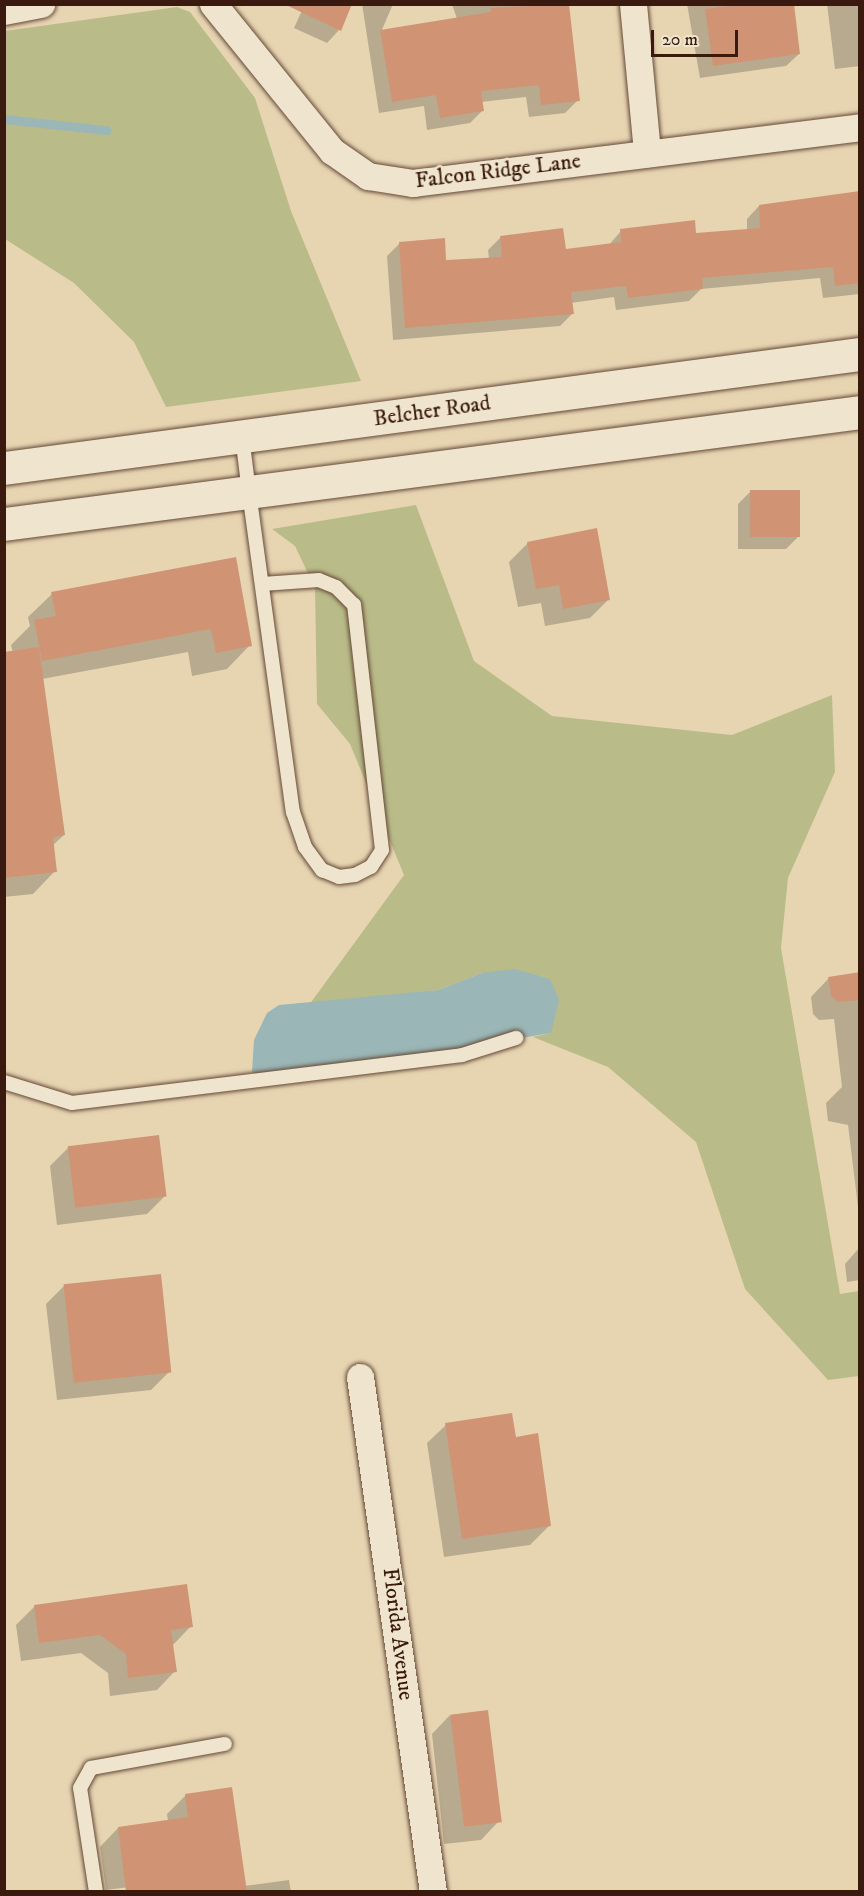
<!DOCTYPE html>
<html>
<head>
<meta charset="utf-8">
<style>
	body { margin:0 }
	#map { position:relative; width:864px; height:1896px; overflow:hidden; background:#e7d5b2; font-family:"IM FELL DW Pica",serif }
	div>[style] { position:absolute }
	.green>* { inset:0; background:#b9bc89 }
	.water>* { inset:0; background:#9ab6b6 }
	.shadow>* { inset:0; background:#0003 }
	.stream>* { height:9px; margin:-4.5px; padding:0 4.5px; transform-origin:4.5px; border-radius:4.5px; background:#9ab6b6 }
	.building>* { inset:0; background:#d09475; transform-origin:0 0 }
	.roads { filter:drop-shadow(0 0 2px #654937) drop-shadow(0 0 2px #654937) }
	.service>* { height:14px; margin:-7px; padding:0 7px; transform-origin:7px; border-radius:7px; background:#efe4cd }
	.minor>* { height:27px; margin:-13.5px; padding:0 13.5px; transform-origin:13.5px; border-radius:13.5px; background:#efe4cd }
	.secondary>* { height:33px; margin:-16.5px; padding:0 16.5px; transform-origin:16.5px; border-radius:16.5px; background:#efe4cd }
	span { translate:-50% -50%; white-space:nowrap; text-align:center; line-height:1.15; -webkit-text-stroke:5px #efe4cd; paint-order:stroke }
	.street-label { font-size:22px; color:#3a1a0e }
	.frame { position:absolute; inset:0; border:6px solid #3a1a0e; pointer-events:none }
	.scale { position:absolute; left:651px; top:30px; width:87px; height:27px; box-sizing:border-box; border:3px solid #3a1a0e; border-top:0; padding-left:8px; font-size:18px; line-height:21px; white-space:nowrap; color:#3a1a0e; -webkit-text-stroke:4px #efe4cd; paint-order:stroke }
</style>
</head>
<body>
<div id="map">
	<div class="green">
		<div style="clip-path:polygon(177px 7px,190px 12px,255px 98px,291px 211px,361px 381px,166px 407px,134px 342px,74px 283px,5px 239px,5px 31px)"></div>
		<div style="clip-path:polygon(416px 505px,474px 661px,552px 716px,732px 735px,832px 695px,835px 772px,788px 878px,781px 948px,840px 1294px,859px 1291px,859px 1376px,828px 1380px,745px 1289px,696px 1142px,608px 1067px,533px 1037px,551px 1033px,482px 973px,438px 990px,309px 1005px,404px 875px,350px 744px,317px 704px,315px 588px,295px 546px,272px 529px)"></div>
	</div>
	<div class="water">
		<div style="clip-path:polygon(515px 969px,550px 979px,559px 1000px,551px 1033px,272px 1080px,252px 1072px,254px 1040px,267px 1013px,279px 1005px,438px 990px,482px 973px)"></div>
	</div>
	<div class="shadow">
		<div style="clip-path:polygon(305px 4px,339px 30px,327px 43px,294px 28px)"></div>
		<div style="clip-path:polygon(362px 4px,393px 4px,381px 32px,457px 19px,452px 4px,567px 4px,578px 100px,565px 113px,529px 117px,526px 97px,481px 102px,482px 111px,470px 123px,427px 130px,424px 106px,379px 113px)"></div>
		<div style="clip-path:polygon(687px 4px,792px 4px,799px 54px,786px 66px,700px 78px)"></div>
		<div style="clip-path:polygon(827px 4px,860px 4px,860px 66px,835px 69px)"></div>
		<div style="clip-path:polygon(860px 193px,860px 294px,823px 298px,820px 278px,701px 289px,689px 301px,616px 310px,614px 297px,571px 303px,573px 313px,560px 326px,393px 340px,387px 256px,400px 243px,445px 262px,489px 259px,488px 250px,500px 238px,564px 251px,608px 246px,621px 231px,695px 235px,747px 230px,747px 219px,759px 206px)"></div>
		<div style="clip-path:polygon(751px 491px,798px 537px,786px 549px,738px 549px,738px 504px)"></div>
		<div style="clip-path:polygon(528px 543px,608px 600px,590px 618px,545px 626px,541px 603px,518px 607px,509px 562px)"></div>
		<div style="clip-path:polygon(235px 559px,250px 645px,227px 669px,192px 676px,188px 652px,42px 679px,64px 835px,52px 846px,55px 871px,33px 894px,4px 897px,4px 654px,13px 653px,11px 645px,30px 626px,28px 617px,52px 594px)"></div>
		<div style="clip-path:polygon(860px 974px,860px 1223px,848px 1125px,828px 1121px,826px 1103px,842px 1087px,834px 1019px,819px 1020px,813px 1014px,811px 997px,829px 978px)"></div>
		<div style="clip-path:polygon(69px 1147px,165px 1196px,147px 1214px,57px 1225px,50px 1166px)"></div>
		<div style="clip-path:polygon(860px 1247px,860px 1280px,847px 1282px,845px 1264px)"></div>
		<div style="clip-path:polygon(64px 1286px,170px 1371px,151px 1390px,57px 1400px,46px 1304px)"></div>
		<div style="clip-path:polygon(446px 1425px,514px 1438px,549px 1526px,530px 1545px,444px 1557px,427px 1443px)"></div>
		<div style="clip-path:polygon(35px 1606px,191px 1626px,172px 1646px,175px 1671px,157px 1690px,110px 1696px,108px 1673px,81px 1653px,21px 1661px,16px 1625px)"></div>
		<div style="clip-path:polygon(450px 1715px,499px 1821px,481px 1840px,444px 1844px,432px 1734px)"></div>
		<div style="clip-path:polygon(186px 1795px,244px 1886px,289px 1880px,291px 1892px,162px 1892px,161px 1883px,106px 1890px,100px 1847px,118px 1828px,168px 1821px,167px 1814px)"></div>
	</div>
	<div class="stream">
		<div style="left:4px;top:119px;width:103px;rotate:6.2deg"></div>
	</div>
	<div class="building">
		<div style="clip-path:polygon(284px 4px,352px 4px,341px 31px)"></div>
		<div style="clip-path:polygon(569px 4px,580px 101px,541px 105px,539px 85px,481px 91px,484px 111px,440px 118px,436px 95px,392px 102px,380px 30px,491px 12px,491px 8px)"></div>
		<div style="clip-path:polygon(744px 4px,794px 4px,800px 54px,713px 66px,705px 9px)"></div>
		<div style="clip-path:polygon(860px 191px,860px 283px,835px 286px,833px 267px,702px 278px,703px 289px,628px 298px,626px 286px,571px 292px,574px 314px,405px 328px,399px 242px,445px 238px,446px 260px,502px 257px,500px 236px,563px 228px,566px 249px,621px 242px,620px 229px,695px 220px,696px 233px,760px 228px,759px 205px)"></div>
		<div style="left:750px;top:490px;width:50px;height:47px"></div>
		<div style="clip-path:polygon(597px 528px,610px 600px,563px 609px,559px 585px,536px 589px,527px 542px)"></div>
		<div style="clip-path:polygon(236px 557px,252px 646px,216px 653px,211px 629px,42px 661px,34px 620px,56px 616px,51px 592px)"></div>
		<div style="clip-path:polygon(39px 647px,65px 835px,53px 837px,57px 872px,4px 878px,4px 652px)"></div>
		<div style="clip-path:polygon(860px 972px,860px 1000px,838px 1002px,831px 996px,828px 977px)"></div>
		<div style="left:159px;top:1135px;width:62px;height:92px;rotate:83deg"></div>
		<div style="left:161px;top:1274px;width:99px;height:98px;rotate:84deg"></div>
		<div style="clip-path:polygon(512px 1413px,516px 1437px,538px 1433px,551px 1526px,462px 1539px,445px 1423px)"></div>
		<div style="clip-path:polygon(187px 1584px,193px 1627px,171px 1630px,177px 1672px,128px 1678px,126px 1654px,100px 1635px,39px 1643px,34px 1605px)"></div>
		<div style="left:488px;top:1710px;width:113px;height:38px;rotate:83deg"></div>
		<div style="clip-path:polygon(232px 1787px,247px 1892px,126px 1892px,118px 1827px,188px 1817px,185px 1794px)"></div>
	</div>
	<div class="roads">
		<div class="service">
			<div style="left:242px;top:436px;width:56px;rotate:82.9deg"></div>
			<div style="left:249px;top:492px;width:323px;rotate:82.2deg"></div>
			<div style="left:293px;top:812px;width:37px;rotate:71deg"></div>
			<div style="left:305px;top:847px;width:29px;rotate:54deg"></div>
			<div style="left:322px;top:870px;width:18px;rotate:22deg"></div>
			<div style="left:339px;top:877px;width:16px;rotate:-7deg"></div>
			<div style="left:355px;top:875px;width:18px;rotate:-27deg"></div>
			<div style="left:371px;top:867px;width:20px;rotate:-57deg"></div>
			<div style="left:382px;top:850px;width:247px;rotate:-96.5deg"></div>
			<div style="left:354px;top:605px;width:25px;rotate:-135deg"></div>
			<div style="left:336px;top:587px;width:18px;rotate:-158deg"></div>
			<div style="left:319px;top:580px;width:57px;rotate:176deg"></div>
			<div style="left:4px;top:1082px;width:71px;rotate:17.2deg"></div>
			<div style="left:72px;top:1103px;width:393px;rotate:-7deg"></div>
			<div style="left:462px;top:1055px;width:57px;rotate:-17.5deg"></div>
			<div style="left:96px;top:1892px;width:105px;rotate:-98.7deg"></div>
			<div style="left:80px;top:1788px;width:23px;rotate:-61deg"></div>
			<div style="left:91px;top:1768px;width:136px;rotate:-10.2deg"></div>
		</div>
		<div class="minor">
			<div style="left:213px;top:4px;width:189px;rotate:51deg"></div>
			<div style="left:332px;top:151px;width:44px;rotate:34.8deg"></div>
			<div style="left:368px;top:176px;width:46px;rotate:8.8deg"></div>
			<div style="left:413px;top:183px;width:450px;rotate:-7.1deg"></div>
			<div style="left:633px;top:4px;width:150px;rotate:84.6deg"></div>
			<div style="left:4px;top:11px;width:38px;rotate:-11deg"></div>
			<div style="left:360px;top:1377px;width:520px;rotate:81.93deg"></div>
		</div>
		<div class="secondary">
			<div style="left:4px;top:468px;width:864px;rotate:-7.59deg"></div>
			<div style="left:4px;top:524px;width:863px;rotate:-7.45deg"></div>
		</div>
	</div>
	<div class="street-label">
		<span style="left:498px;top:171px;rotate:-7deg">Falcon Ridge Lane</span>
		<span style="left:432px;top:411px;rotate:-8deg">Belcher Road</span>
		<span style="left:398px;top:1634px;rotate:83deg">Florida Avenue</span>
	</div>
	<div class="frame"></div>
	<div class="scale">20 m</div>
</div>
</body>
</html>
